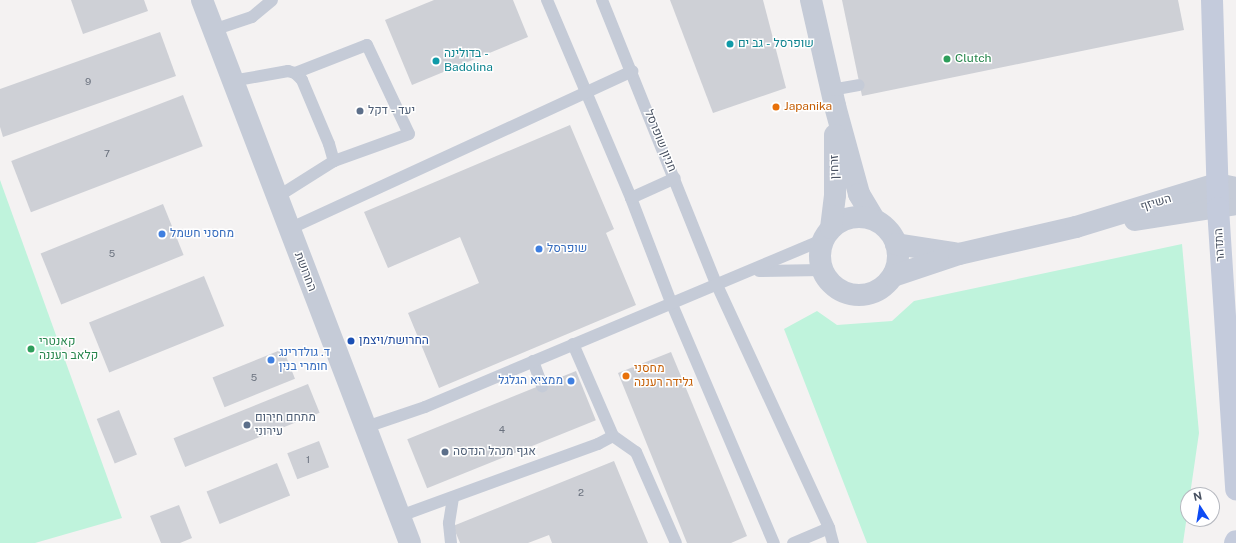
<!DOCTYPE html>
<html>
<head>
<meta charset="utf-8">
<style>
	body { margin:0 }
	#map { position:relative; width:1236px; height:543px; overflow:hidden; background:#f4f2f2; font-family:"Public Sans",Heebo,sans-serif }
	div>[style] { position:absolute }
	.green>* { inset:0; background:#bff3dc }
	.building>* { inset:0; background:#ced0d6; transform-origin:0 0 }
	.lane>* { height:12px; margin:-6px; padding:0 6px; transform-origin:6px; border-radius:6px; background:#c5cbd7 }
	.street>* { height:22px; margin:-11px; padding:0 11px; transform-origin:11px; border-radius:11px; background:#c5cbd7 }
	.street>.ring { margin:-11px; padding:0; box-sizing:content-box; background:none; border:22px solid #c5cbd7; border-radius:50% }
	.secondary>* { height:22px; margin:-11px; padding:0 11px; transform-origin:11px; border-radius:11px; background:#c4cbdc }
	.dots>* { width:11px; height:11px; translate:-50% -50%; box-sizing:border-box; border:2px solid #fff; border-radius:50% }
	span { translate:-50% -50%; white-space:nowrap; text-align:center; line-height:1.15; -webkit-text-stroke:3px #fff; paint-order:stroke }
	.number-label { font-size:10px; color:#6a717e }
	.number-label span { -webkit-text-stroke-width:0 }
	.culture-label { font-size:12px; color:#0d838f }
	.left { translate:0 -50%; text-align:left }
	.leisure-label { font-size:12px; color:#27864d }
	.food-label { font-size:12px; color:#c56008 }
	.service-label { font-size:12px; color:#4e5e75 }
	.street-label { font-size:12px; color:#485161 }
	.shop-label { font-size:12px; color:#366cbe }
	.right { translate:-100% -50%; text-align:right }
	.transit-label { font-size:12px; color:#164399 }
	.north { position:absolute; left:1180px; top:487px; width:40px; height:40px; box-sizing:border-box; background:#fff; border:1px solid #b6b9c0; border-radius:50%; rotate:348deg; font-size:11px; font-weight:700; line-height:16px; text-align:center; color:#485161 }
	.north::after { content:''; display:block; margin:auto; width:14px; height:18px; background:#0d4bf4; clip-path:polygon(50% 0,100% 100%,50% 72%,0 100%) }
</style>
</head>
<body>
<div id="map">
	<div class="green">
		<div style="clip-path:polygon(0 180px,122px 518px,35px 543px,0 543px)"></div>
		<div style="clip-path:polygon(1182px 244px,1199px 433px,1183px 543px,867px 543px,784px 329px,817px 311px,837px 325px,892px 321px,914px 301px)"></div>
	</div>
	<div class="building">
		<div style="clip-path:polygon(71px 0,144px 0,148px 11px,83px 34px)"></div>
		<div style="clip-path:polygon(434px 0,513px 0,528px 37px,412px 85px,385px 20px)"></div>
		<div style="clip-path:polygon(670px 0,763px 0,786px 88px,713px 113px)"></div>
		<div style="clip-path:polygon(842px 0,1178px 0,1184px 30px,862px 96px)"></div>
		<div style="clip-path:polygon(160px 32px,176px 76px,3px 137px,0 127px,0 89px)"></div>
		<div style="left:183px;top:95px;width:55px;height:184px;rotate:69deg"></div>
		<div style="clip-path:polygon(570px 125px,614px 229px,606px 233px,636px 305px,439px 388px,408px 313px,479px 283px,460px 237px,388px 268px,364px 212px)"></div>
		<div style="left:163px;top:204px;width:55px;height:132px;rotate:68deg"></div>
		<div style="left:204px;top:276px;width:54px;height:124px;rotate:68deg"></div>
		<div style="left:283px;top:349px;width:32px;height:76px;rotate:68deg"></div>
		<div style="clip-path:polygon(671px 352px,747px 536px,731px 543px,687px 543px,618px 373px)"></div>
		<div style="left:576px;top:371px;width:53px;height:182px;rotate:68deg"></div>
		<div style="left:308px;top:384px;width:31px;height:145px;rotate:68deg"></div>
		<div style="left:119px;top:410px;width:48px;height:24px;rotate:68deg"></div>
		<div style="left:319px;top:441px;width:28px;height:34px;rotate:69deg"></div>
		<div style="clip-path:polygon(614px 461px,648px 543px,552px 543px,549px 535px,528px 543px,460px 543px,453px 526px)"></div>
		<div style="left:277px;top:463px;width:35px;height:76px;rotate:68deg"></div>
		<div style="clip-path:polygon(179px 505px,192px 538px,180px 543px,161px 543px,150px 516px)"></div>
	</div>
	<div class="lane">
		<div style="left:547px;top:0;width:215px;rotate:67deg"></div>
		<div style="left:631px;top:198px;width:111px;rotate:69deg"></div>
		<div style="left:671px;top:302px;width:262px;rotate:66.9deg"></div>
		<div style="left:602px;top:0;width:305px;rotate:68.1deg"></div>
		<div style="left:716px;top:283px;width:270px;rotate:65.2deg"></div>
		<div style="left:829px;top:528px;width:39px;rotate:157deg"></div>
		<div style="left:213px;top:30px;width:41px;rotate:-18.4deg"></div>
		<div style="left:252px;top:17px;width:26px;rotate:-40deg"></div>
		<div style="left:295px;top:73px;width:77px;rotate:-21.3deg"></div>
		<div style="left:367px;top:45px;width:98px;rotate:64.7deg"></div>
		<div style="left:409px;top:134px;width:80px;rotate:160.2deg"></div>
		<div style="left:232px;top:81px;width:57px;rotate:-10.1deg"></div>
		<div style="left:288px;top:71px;width:7px;rotate:16deg"></div>
		<div style="left:295px;top:73px;width:10px;rotate:45deg"></div>
		<div style="left:302px;top:80px;width:69px;rotate:67.1deg"></div>
		<div style="left:329px;top:144px;width:18px;rotate:74deg"></div>
		<div style="left:334px;top:161px;width:67px;rotate:147.7deg"></div>
		<div style="left:831px;top:90px;width:28px;rotate:-10deg"></div>
		<div style="left:631px;top:198px;width:48px;rotate:-24.4deg"></div>
		<div style="left:289px;top:229px;width:378px;rotate:-24.7deg"></div>
		<div style="left:759px;top:271px;width:63px;rotate:-0.9deg"></div>
		<div style="left:573px;top:344px;width:100px;rotate:66.5deg"></div>
		<div style="left:533px;top:361px;width:27px;rotate:70deg"></div>
		<div style="left:366px;top:427px;width:62px;rotate:-18.7deg"></div>
		<div style="left:425px;top:407px;width:432px;rotate:-22.8deg"></div>
		<div style="left:400px;top:516px;width:211px;rotate:-20deg"></div>
		<div style="left:598px;top:444px;width:17px;rotate:-28deg"></div>
		<div style="left:613px;top:436px;width:28px;rotate:35deg"></div>
		<div style="left:636px;top:452px;width:99px;rotate:66.3deg"></div>
		<div style="left:829px;top:528px;width:16px;rotate:75deg"></div>
		<div style="left:451px;top:543px;width:20px;rotate:-96deg"></div>
		<div style="left:449px;top:523px;width:26px;rotate:-81deg"></div>
	</div>
	<div class="street">
		<div style="left:202px;top:0;width:581px;rotate:69.04deg"></div>
		<div style="left:811px;top:0;width:109px;rotate:77.2deg"></div>
		<div style="left:835px;top:106px;width:91px;rotate:74.7deg"></div>
		<div style="left:859px;top:194px;width:29px;rotate:59deg"></div>
		<div class="ring" style="left:820px;top:217px;width:56px;height:56px"></div>
		<div style="left:1135px;top:220px;width:102px;rotate:-9deg"></div>
		<div style="left:831px;top:228px;width:33px;rotate:-83deg"></div>
		<div style="left:835px;top:195px;width:60px;rotate:-90deg"></div>
		<div style="left:896px;top:244px;width:59px;rotate:8.8deg"></div>
		<div style="left:893px;top:276px;width:70px;rotate:-18.4deg"></div>
		<div style="left:959px;top:254px;width:120px;rotate:-13deg"></div>
		<div style="left:1076px;top:227px;width:147px;rotate:-17deg"></div>
		<div style="left:1217px;top:184px;width:19px;rotate:12deg"></div>
	</div>
	<div class="secondary">
		<div style="left:1212px;top:0;width:208px;rotate:88.3deg"></div>
		<div style="left:1218px;top:208px;width:282px;rotate:86.3deg"></div>
		<div style="left:1235px;top:543px;width:2px;rotate:-63deg"></div>
	</div>
	<div class="dots">
		<div style="left:730px;top:44px;background:#0f9aa8"></div>
		<div style="left:947px;top:59px;background:#2e9e5b"></div>
		<div style="left:436px;top:61px;background:#0f9aa8"></div>
		<div style="left:776px;top:107px;background:#e8710a"></div>
		<div style="left:360px;top:111px;background:#5c6f8a"></div>
		<div style="left:162px;top:234px;background:#3f7fe0"></div>
		<div style="left:539px;top:249px;background:#3f7fe0"></div>
		<div style="left:351px;top:341px;background:#1a4fb4"></div>
		<div style="left:31px;top:349px;background:#2e9e5b"></div>
		<div style="left:271px;top:360px;background:#3f7fe0"></div>
		<div style="left:626px;top:376px;background:#e8710a"></div>
		<div style="left:571px;top:381px;background:#3f7fe0"></div>
		<div style="left:247px;top:425px;background:#5c6f8a"></div>
		<div style="left:445px;top:452px;background:#5c6f8a"></div>
	</div>
	<div class="number-label">
		<span style="left:88px;top:82px">9</span>
		<span style="left:107px;top:154px">7</span>
		<span style="left:112px;top:254px">5</span>
		<span style="left:254px;top:378px">5</span>
		<span style="left:502px;top:430px">4</span>
		<span style="left:308px;top:460px">1</span>
		<span style="left:581px;top:493px">2</span>
	</div>
	<div class="culture-label">
		<span class="left" style="left:738px;top:44px">שופרסל - גב ים</span>
		<span class="left" style="left:444px;top:61px">בדולינה -<br>Badolina</span>
	</div>
	<div class="leisure-label">
		<span class="left" style="left:955px;top:59px">Clutch</span>
		<span class="left" style="left:39px;top:349px">קאנטרי<br>קלאב רעננה</span>
	</div>
	<div class="food-label">
		<span class="left" style="left:784px;top:107px">Japanika</span>
		<span class="left" style="left:634px;top:376px">מחסני<br>גלידה רעננה</span>
	</div>
	<div class="service-label">
		<span class="left" style="left:368px;top:111px">יעד - דקל</span>
		<span class="left" style="left:255px;top:425px">מתחם חירום<br>עירוני</span>
		<span class="left" style="left:453px;top:452px">אגף מנהל הנדסה</span>
	</div>
	<div class="street-label">
		<span style="left:660px;top:141px;rotate:68deg">חניון שופרסל</span>
		<span style="left:835px;top:167px;rotate:-91deg">זרחין</span>
		<span style="left:1156px;top:203px;rotate:-17deg">השיזף</span>
		<span style="left:1220px;top:245px;rotate:-94deg">התדהר</span>
		<span style="left:305px;top:272px;rotate:69deg">החרושת</span>
	</div>
	<div class="shop-label">
		<span class="left" style="left:170px;top:234px">מחסני חשמל</span>
		<span class="left" style="left:547px;top:249px">שופרסל</span>
		<span class="left" style="left:279px;top:360px">ד. גולדרינג<br>חומרי בנין</span>
		<span class="right" style="left:563px;top:381px">ממציא הגלגל</span>
	</div>
	<div class="transit-label">
		<span class="left" style="left:359px;top:341px">החרושת/ויצמן</span>
	</div>
	<div class="north">N</div>
</div>
</body>
</html>
